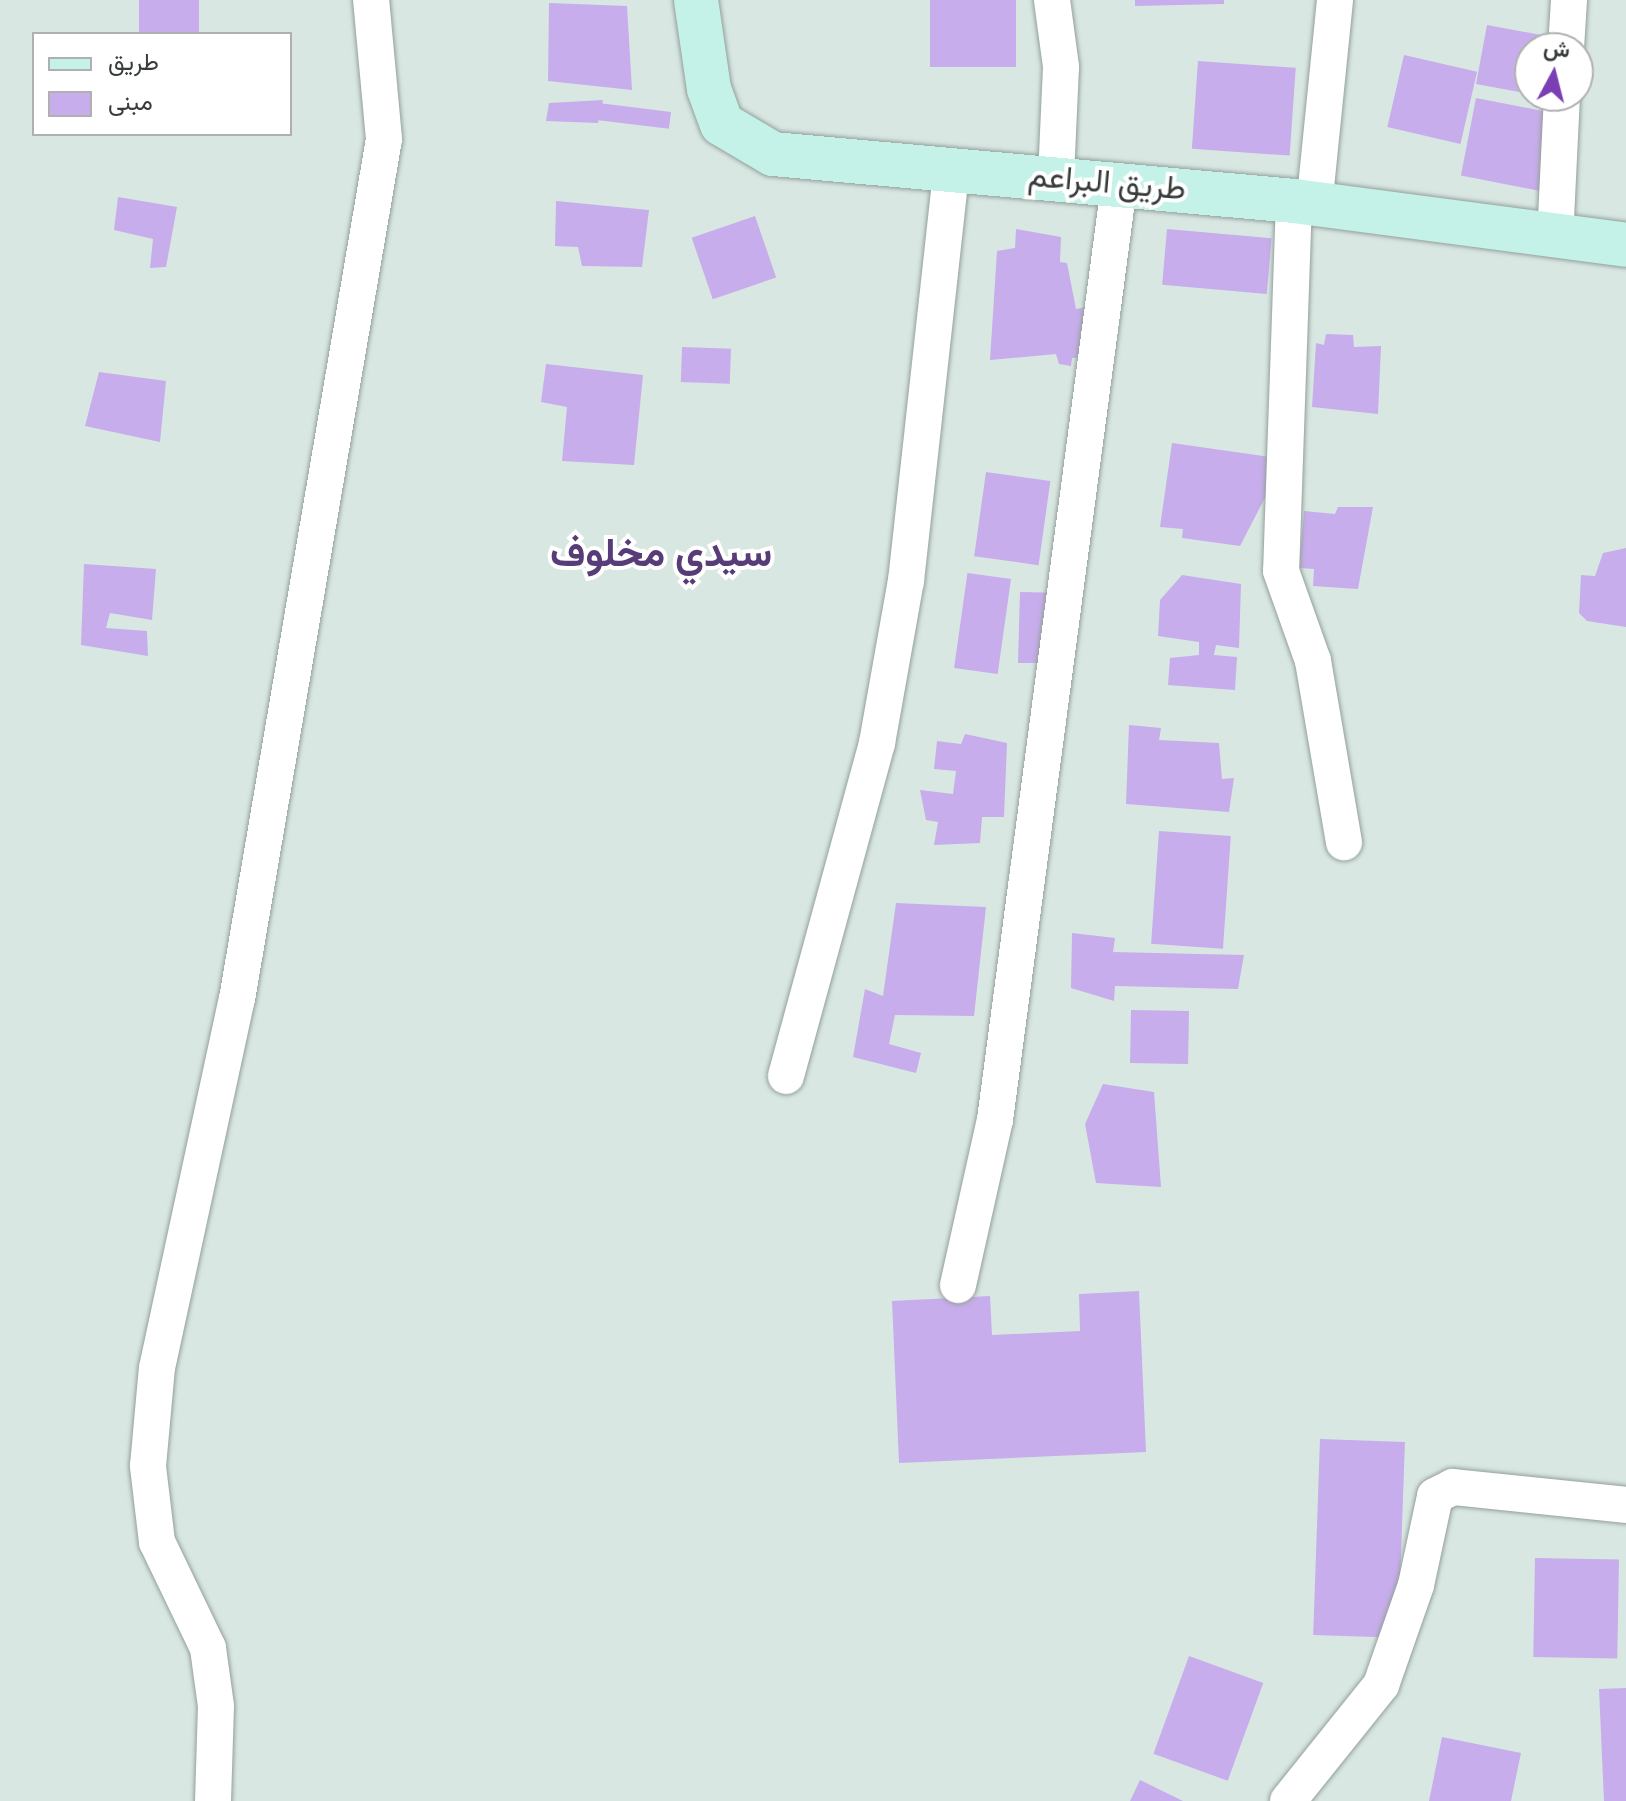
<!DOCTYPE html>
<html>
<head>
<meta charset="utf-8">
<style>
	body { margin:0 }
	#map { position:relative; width:1626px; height:1801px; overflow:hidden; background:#d9e7e2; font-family:Spectral,Vazirmatn,serif }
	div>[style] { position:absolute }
	.building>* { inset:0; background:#c7adeb; transform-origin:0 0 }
	.roads { filter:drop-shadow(0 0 2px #93a09b) drop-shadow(0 0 2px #93a09b) }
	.street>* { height:36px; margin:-18px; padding:0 18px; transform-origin:18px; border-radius:18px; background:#fff }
	.secondary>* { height:44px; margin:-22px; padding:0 22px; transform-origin:22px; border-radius:22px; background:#c4f2e8 }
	span { translate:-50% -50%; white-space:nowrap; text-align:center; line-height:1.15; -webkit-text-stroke:8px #fff; paint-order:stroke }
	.street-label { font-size:32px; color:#373c3b }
	.district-label { font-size:40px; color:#583c78; font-weight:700 }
	.legend { position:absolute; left:32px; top:32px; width:260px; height:104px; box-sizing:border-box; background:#fff; border:2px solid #afb1b1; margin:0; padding:10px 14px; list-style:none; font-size:24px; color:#373c3b }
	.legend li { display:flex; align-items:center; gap:16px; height:40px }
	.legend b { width:40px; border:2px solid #afb1b1 }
	.north { position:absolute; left:1514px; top:32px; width:80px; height:80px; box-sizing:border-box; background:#fff; border:2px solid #afb1b1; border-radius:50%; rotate:7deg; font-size:22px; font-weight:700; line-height:32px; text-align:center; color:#373c3b }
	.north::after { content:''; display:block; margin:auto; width:28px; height:36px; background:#7b3fb5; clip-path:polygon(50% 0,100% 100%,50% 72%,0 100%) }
</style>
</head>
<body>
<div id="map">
	<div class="building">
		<div style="left:139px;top:0;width:60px;height:34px"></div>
		<div style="left:930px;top:0;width:86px;height:67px"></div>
		<div style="clip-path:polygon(1135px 0,1224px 0,1224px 4px,1135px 6px)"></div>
		<div style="clip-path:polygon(549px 3px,627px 6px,632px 90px,548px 81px)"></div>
		<div style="clip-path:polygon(1487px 25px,1552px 37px,1549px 48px,1530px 48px,1530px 94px,1476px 84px)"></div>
		<div style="left:1404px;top:55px;width:75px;height:74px;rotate:13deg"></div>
		<div style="left:1198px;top:61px;width:98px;height:88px;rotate:4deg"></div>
		<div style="left:1476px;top:98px;width:86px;height:79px;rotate:11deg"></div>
		<div style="clip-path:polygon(603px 100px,598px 123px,546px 121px,549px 103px)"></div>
		<div style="left:671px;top:112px;width:17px;height:71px;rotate:97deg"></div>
		<div style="clip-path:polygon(118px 197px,177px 207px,166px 267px,150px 268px,153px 239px,114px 230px)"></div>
		<div style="clip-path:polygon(556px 201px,649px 210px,642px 267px,582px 266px,578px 247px,555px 246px)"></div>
		<div style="left:755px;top:216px;width:65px;height:67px;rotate:71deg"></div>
		<div style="clip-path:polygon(1016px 229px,1061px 237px,1060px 262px,1067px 263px,1076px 309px,1094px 306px,1085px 357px,1072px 358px,1071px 366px,1059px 364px,1056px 354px,990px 360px,997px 251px,1015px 248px)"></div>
		<div style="left:1167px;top:229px;width:105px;height:56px;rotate:5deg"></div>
		<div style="clip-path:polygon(1326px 334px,1353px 335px,1354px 347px,1381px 346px,1378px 414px,1312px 407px,1316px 343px,1324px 345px)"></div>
		<div style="left:682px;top:347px;width:49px;height:35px;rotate:2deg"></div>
		<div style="clip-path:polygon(546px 364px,643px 375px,634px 465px,562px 461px,567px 407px,541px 402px)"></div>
		<div style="clip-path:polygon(99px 372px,166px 381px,160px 442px,85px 426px)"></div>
		<div style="clip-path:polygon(1172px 443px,1285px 459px,1240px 546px,1182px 538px,1183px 529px,1160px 527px)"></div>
		<div style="left:986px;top:472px;width:65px;height:85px;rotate:8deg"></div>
		<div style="clip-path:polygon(1338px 507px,1373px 507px,1358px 589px,1313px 586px,1314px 569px,1299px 568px,1304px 511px,1335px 514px)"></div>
		<div style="clip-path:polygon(1626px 548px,1626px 627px,1587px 621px,1579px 613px,1581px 575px,1595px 576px,1603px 553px)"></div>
		<div style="clip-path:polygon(84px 564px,156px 569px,152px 620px,110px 613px,106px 628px,147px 631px,148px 656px,81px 645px)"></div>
		<div style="clip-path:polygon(1182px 575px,1241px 584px,1239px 648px,1216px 645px,1214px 655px,1237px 657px,1235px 690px,1168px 685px,1170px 658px,1199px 655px,1199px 642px,1158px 636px,1160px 600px)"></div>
		<div style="left:1011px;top:579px;width:96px;height:44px;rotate:98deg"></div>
		<div style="clip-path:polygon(1020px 592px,1066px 593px,1048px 663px,1018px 663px)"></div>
		<div style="clip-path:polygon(1129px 725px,1161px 728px,1159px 740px,1219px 743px,1222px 779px,1234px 778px,1229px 812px,1126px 804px)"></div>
		<div style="clip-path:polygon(965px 734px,1007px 743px,1004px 817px,982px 817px,980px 843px,934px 845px,938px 822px,926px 820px,920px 790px,953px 794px,956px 771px,934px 769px,937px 741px,961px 744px)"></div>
		<div style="left:1159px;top:831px;width:72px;height:113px;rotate:4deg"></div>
		<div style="clip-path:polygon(896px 903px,986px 907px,974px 1016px,895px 1015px,889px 1044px,921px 1053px,916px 1073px,853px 1057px,865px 989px,883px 996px)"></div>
		<div style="clip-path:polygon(1072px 933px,1115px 938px,1113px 952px,1244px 955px,1238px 989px,1115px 986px,1114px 1001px,1071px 988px)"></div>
		<div style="left:1131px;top:1010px;width:58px;height:53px;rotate:1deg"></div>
		<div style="clip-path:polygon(1103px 1084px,1154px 1092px,1161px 1187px,1096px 1183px,1085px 1124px)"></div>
		<div style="clip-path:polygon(1139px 1291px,1146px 1452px,899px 1463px,892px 1301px,990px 1296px,992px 1335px,1080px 1331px,1079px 1294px)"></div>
		<div style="left:1320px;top:1439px;width:85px;height:196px;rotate:2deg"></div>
		<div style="left:1535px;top:1558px;width:84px;height:99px;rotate:1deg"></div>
		<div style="left:1189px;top:1656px;width:79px;height:104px;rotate:20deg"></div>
		<div style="clip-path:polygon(1626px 1688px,1626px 1801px,1604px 1801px,1599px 1689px)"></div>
		<div style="clip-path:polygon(1442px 1737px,1521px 1753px,1511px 1801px,1429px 1801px)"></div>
		<div style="clip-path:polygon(1140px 1780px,1183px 1801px,1130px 1801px)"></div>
	</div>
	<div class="roads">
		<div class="street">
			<div style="left:1052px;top:0;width:68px;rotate:82.3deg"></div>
			<div style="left:1061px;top:67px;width:112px;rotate:92.6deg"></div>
			<div style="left:1566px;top:48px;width:48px;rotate:-86.4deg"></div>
			<div style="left:1294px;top:201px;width:370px;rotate:92deg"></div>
			<div style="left:1281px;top:571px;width:96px;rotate:70.4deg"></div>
			<div style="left:1313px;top:661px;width:184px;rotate:80.3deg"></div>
			<div style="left:1314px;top:207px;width:208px;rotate:-84.2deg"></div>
			<div style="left:1555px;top:239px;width:143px;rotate:-87.2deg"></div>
			<div style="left:786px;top:1076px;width:345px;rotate:-74.7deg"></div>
			<div style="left:877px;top:743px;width:165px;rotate:-79.9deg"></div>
			<div style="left:906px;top:581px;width:412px;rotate:-83.7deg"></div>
			<div style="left:958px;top:1285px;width:169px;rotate:-77.4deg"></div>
			<div style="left:995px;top:1120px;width:942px;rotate:-82.44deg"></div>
			<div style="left:213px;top:1801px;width:95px;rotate:-88.2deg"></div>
			<div style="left:216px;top:1706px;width:59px;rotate:-97.9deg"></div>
			<div style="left:208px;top:1648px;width:118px;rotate:-115.7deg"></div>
			<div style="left:157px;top:1542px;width:77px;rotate:-96.8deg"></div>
			<div style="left:148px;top:1466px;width:98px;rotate:-84.8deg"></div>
			<div style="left:157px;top:1368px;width:378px;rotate:-77.8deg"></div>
			<div style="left:237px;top:999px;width:872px;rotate:-80.3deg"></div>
			<div style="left:384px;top:139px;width:140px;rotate:-95.3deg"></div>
			<div style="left:1288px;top:1801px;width:149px;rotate:-51.3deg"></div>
			<div style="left:1381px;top:1685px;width:106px;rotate:-70.7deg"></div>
			<div style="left:1416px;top:1585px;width:91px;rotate:-77.9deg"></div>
			<div style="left:1435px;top:1496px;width:20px;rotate:-27deg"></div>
			<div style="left:1453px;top:1487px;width:174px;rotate:5.9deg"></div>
		</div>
		<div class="secondary">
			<div style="left:696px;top:0;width:90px;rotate:81.7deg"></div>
			<div style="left:709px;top:89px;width:37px;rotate:70deg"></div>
			<div style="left:722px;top:124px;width:59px;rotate:30.5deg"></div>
			<div style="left:773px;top:154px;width:523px;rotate:5.15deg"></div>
			<div style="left:1294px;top:201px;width:335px;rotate:7.5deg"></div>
		</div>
	</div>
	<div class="street-label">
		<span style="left:1107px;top:184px;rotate:5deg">طريق البراعم</span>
	</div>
	<div class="district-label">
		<span style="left:661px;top:555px">سيدي مخلوف</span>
	</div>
	<ul class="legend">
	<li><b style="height:10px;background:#c4f2e8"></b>طريق</li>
	<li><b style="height:22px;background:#c7adeb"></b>مبنى</li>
	</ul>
	<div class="north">ش</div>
</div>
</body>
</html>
